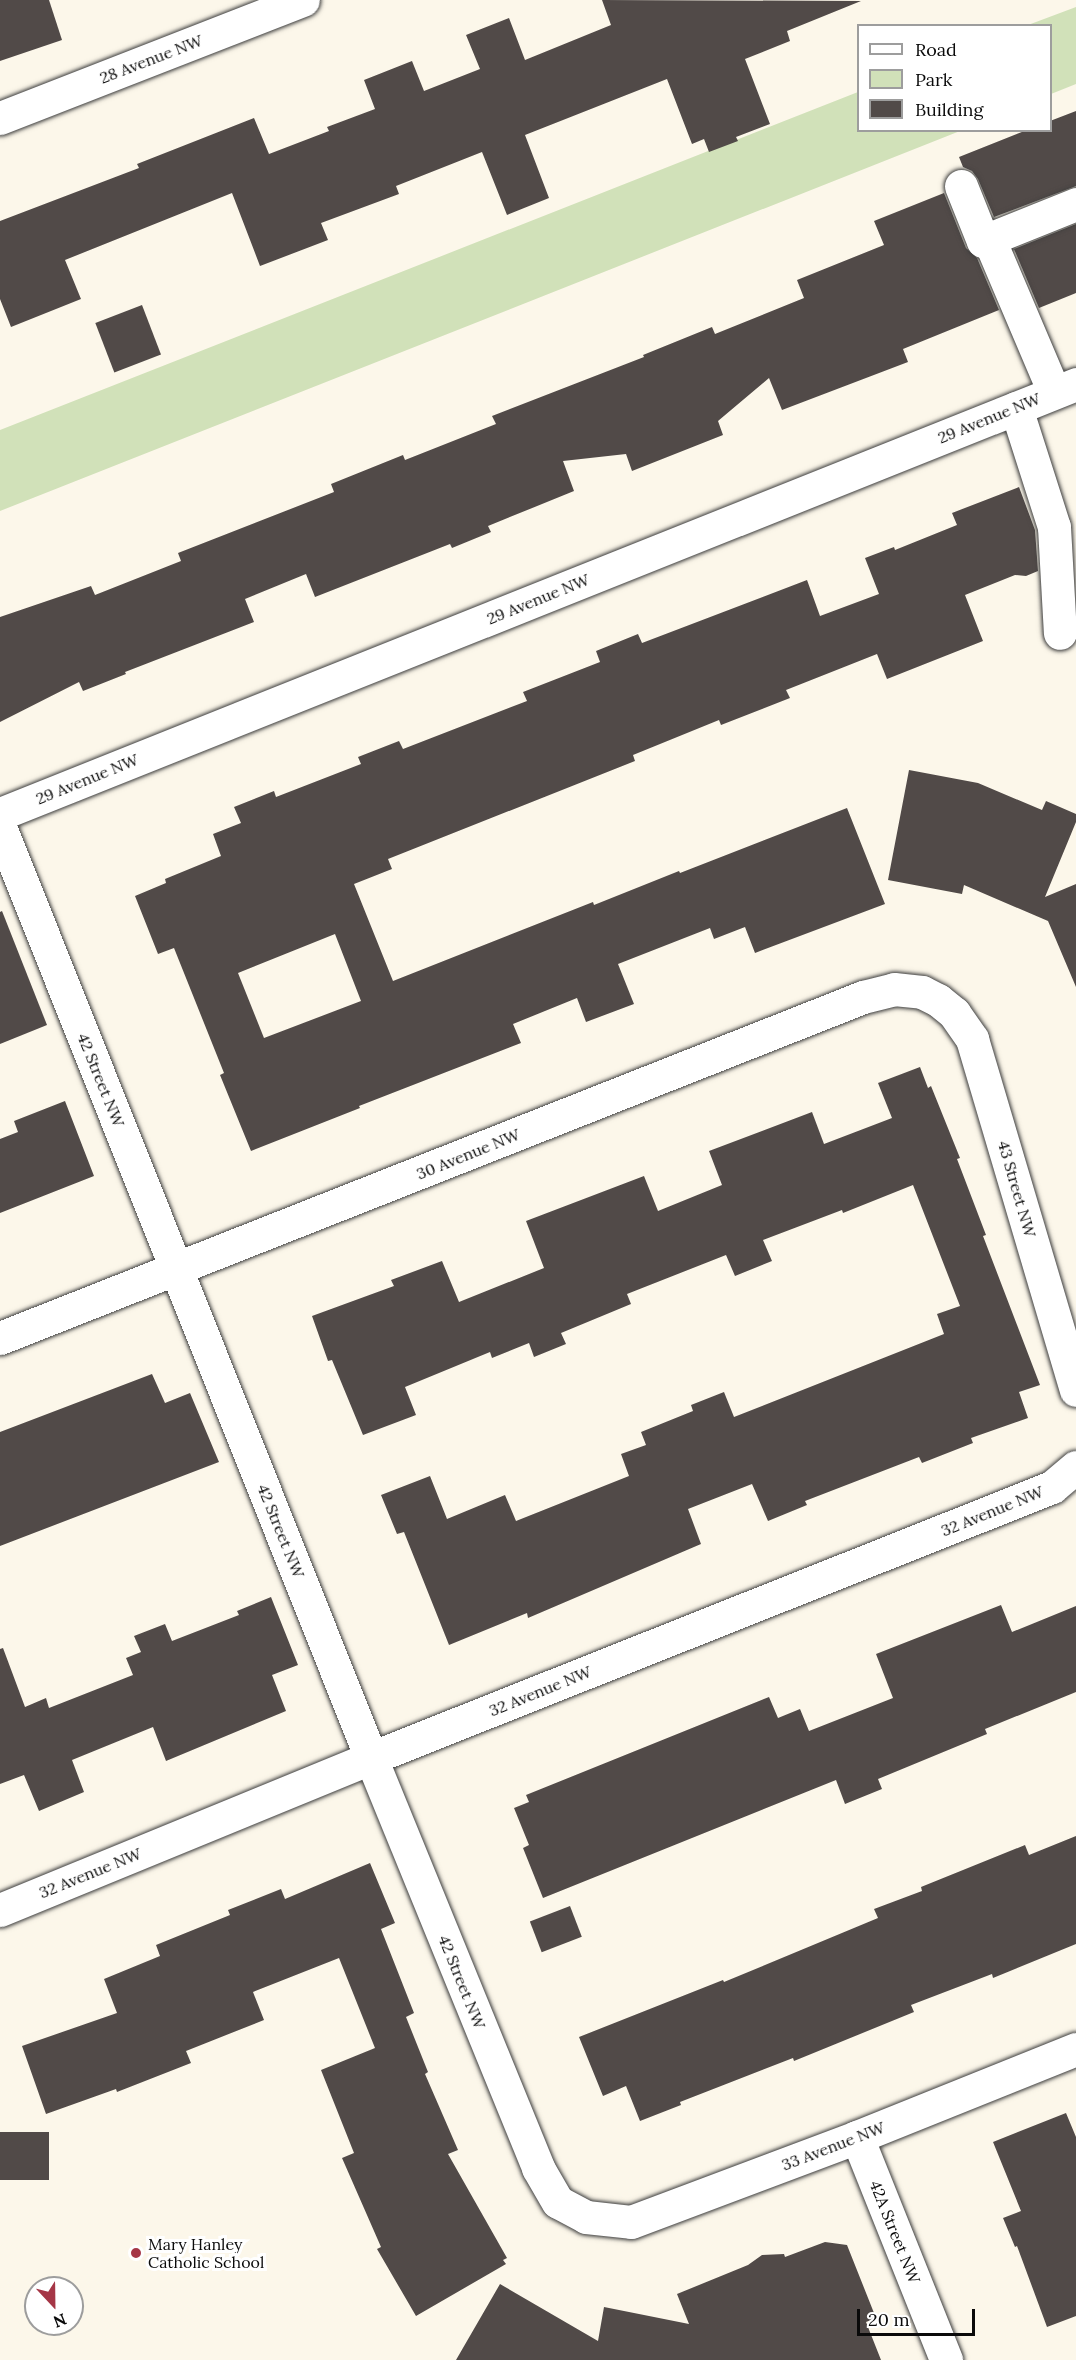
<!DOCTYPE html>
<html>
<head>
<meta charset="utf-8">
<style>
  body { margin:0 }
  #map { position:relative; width:1076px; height:2360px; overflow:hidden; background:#fcf7ea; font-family:Lora,serif }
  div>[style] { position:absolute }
  .green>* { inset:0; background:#d1e1b9 }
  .building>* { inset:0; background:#514a48; transform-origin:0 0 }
  .roads { filter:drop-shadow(0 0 2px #3d3d3d) drop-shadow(0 0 2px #3d3d3d) }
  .minor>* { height:33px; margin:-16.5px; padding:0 16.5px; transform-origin:16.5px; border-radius:16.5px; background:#fff }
  .dots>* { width:16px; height:16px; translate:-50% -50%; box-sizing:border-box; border:3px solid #fff; border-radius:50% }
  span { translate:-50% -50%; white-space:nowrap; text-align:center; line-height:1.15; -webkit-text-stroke:6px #fff; paint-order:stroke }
  .street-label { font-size:16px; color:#0a0a0a }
  .poi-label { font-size:16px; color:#0a0a0a }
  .left { translate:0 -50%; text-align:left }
  .legend { position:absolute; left:857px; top:24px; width:195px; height:108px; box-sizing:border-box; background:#fff; border:2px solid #9d9d9d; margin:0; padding:8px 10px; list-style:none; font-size:18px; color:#0a0a0a }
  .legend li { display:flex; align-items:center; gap:12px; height:30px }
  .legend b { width:30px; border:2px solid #9d9d9d }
  .north { position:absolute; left:24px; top:2276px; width:60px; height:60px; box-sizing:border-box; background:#fff; border:2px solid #9d9d9d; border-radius:50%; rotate:158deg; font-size:16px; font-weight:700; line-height:24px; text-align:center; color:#0a0a0a }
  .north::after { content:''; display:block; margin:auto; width:21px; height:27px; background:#a53646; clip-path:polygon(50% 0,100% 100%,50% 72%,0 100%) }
  .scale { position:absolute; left:857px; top:2309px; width:118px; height:27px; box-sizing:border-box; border:3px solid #0a0a0a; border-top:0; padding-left:8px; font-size:18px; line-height:21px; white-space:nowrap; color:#0a0a0a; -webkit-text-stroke:4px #fff; paint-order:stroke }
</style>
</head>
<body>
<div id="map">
  <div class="green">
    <div style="clip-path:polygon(1076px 7px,1076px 84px,1051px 94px,1050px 26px,1028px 25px)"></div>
    <div style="clip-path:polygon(858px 92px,858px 130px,960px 131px,0 511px,0 430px)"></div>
  </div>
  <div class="building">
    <div style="clip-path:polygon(0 0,49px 0,62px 40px,0 61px)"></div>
    <div style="clip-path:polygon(602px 0,861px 1px,787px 31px,790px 41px,745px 59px,770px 124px,736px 137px,738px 141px,709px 152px,704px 139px,692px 144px,667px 79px,525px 135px,549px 198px,507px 215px,482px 152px,396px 186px,399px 194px,321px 223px,328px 240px,260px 266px,232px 193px,65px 260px,81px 299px,11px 327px,0 299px,0 221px,139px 168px,137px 164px,254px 118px,269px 154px,329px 131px,327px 127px,375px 109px,364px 80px,412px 61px,424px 91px,480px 69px,466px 35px,509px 18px,525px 60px,611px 25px)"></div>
    <div style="clip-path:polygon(1076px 111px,1076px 186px,994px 217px,978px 179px,972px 171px,963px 167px,959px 157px,1027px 130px,1050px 130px,1050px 121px)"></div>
    <div style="clip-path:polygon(944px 193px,966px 248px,977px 258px,999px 310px,903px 349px,908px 362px,782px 410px,769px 378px,718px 421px,723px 435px,632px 471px,626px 454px,563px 461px,574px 491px,488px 526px,491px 532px,452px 548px,450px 544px,315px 597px,306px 574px,245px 599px,254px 622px,125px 672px,126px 674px,83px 691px,79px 682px,0 722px,0 617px,91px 586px,95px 595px,181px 561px,178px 553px,334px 492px,331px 484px,403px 455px,405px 460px,496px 424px,492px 416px,644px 357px,643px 355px,712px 327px,715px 334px,804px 298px,797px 280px,884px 245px,874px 221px)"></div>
    <div style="clip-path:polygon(1076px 224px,1076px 293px,1039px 308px,1014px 249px)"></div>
    <div style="left:142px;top:305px;width:53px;height:50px;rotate:69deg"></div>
    <div style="clip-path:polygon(evenodd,1019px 487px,1035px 530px,1038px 571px,1026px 576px,1015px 575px,965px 595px,983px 641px,887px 679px,877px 654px,786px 690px,790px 698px,721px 725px,719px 720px,633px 755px,635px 761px,388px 859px,392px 869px,354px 884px,393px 981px,593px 902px,594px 905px,679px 871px,680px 873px,847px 808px,885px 904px,755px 953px,745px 927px,714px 939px,710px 928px,618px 964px,634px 1004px,586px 1022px,577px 998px,513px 1024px,521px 1043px,359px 1106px,360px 1108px,251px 1151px,220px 1075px,224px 1073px,174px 948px,158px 954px,135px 896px,166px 883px,165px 879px,221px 856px,213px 834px,241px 823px,234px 807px,274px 791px,276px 797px,361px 764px,358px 757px,399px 741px,403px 749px,527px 701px,523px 692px,600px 662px,596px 651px,638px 634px,642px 643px,807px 580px,820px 616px,879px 594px,865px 558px,894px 547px,895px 550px,957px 525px,952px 513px,1019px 487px,335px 934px,361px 1001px,264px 1038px,238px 973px,335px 934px)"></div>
    <div style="clip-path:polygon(909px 770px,978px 783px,1042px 810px,1046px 801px,1076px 814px,1076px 822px,1045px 897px,1076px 884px,1076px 987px,1048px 921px,964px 885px,962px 894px,888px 880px)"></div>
    <div style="clip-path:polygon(2px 911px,47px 1025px,0 1044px,0 912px)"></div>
    <div style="clip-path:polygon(920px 1067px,928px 1088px,931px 1086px,960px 1158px,957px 1159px,986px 1235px,983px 1236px,1040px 1385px,1019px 1392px,1028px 1418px,971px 1438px,973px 1443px,922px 1463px,919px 1457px,805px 1501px,807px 1505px,768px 1521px,752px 1484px,688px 1509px,701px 1544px,528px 1618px,527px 1613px,449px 1645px,404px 1532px,397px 1534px,381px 1495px,430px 1476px,447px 1519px,505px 1495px,516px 1521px,629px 1476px,621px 1454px,646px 1445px,641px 1432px,693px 1411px,691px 1405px,724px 1392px,734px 1417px,944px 1334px,937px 1314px,960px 1306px,913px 1185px,843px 1213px,842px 1210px,763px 1240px,772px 1261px,735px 1276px,726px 1255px,627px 1294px,631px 1304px,561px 1333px,566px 1344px,534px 1357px,529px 1343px,492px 1358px,490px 1352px,405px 1387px,416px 1415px,363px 1435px,332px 1360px,328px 1361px,312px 1316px,394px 1286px,391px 1280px,442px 1261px,459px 1302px,544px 1268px,526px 1221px,644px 1176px,658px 1211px,722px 1185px,709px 1151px,812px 1112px,824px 1144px,892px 1118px,878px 1083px)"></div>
    <div style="clip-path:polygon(65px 1101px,94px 1176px,0 1213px,0 1139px,18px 1132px,14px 1121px)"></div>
    <div style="clip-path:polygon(152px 1374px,165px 1403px,190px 1393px,219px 1462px,0 1546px,0 1432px)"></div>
    <div style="clip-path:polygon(271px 1597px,298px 1665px,272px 1675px,286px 1711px,166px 1761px,153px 1727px,72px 1760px,84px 1792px,39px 1811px,24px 1775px,0 1784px,0 1649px,3px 1648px,25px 1707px,46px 1698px,49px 1708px,133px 1675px,126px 1658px,141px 1652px,134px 1636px,165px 1624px,172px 1641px,239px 1615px,237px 1611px)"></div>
    <div style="clip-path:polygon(1001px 1605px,1012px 1632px,1076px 1606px,1076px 1692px,985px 1729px,987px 1734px,878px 1779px,882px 1789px,845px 1804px,836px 1780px,543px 1898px,523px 1848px,529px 1845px,514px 1808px,529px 1802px,526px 1795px,769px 1697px,778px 1718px,800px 1709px,809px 1731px,893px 1698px,876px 1654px)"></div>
    <div style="clip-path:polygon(1076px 1836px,1076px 1944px,993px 1978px,992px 1974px,911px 2005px,914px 2012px,794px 2061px,793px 2058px,680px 2102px,681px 2105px,640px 2121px,626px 2086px,603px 2096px,579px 2037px,723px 1980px,724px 1982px,878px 1918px,874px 1909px,922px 1891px,921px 1887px,1025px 1845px,1029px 1855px)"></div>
    <div style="clip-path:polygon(370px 1863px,395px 1923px,381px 1929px,414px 2013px,406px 2017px,428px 2072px,425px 2074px,458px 2150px,448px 2154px,507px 2258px,503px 2260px,506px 2264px,416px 2316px,377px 2249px,381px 2247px,342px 2158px,354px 2153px,321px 2070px,375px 2048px,339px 1958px,253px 1992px,264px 2020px,186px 2051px,191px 2063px,117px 2092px,116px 2089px,46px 2114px,22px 2046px,117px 2013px,104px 1979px,160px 1956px,156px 1945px,230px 1915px,228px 1910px,281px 1889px,285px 1899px)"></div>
    <div style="left:570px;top:1906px;width:33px;height:43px;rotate:69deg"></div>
    <div style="clip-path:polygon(1066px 2113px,1076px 2137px,1076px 2316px,1047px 2327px,1017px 2246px,1015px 2247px,1003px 2218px,1021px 2211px,993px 2142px)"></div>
    <div style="left:49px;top:2132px;width:48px;height:49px;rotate:90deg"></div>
    <div style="clip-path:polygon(825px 2242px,847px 2245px,876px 2318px,866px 2322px,881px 2360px,456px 2360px,500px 2284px,598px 2341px,604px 2307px,689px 2324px,677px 2294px,748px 2265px,762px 2255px,784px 2254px,785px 2257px)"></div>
  </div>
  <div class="roads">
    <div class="minor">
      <div style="left:0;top:118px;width:325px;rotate:-21.3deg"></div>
      <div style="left:961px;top:186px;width:59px;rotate:68.2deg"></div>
      <div style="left:983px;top:241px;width:6px;rotate:-18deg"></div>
      <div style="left:989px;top:239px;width:166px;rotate:67deg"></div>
      <div style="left:989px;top:239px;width:94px;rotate:-21.9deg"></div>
      <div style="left:1016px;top:408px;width:125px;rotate:72.3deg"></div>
      <div style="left:1054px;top:527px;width:106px;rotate:86.8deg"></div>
      <div style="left:0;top:814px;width:1159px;rotate:-21.78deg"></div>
      <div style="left:0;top:827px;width:1002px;rotate:68.27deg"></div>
      <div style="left:371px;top:1758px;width:443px;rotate:67.8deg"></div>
      <div style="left:538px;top:2168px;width:39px;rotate:60deg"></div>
      <div style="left:558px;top:2202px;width:32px;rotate:28deg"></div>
      <div style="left:586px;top:2217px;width:45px;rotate:6.3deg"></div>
      <div style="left:631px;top:2222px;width:241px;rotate:-20.6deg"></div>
      <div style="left:857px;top:2137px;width:236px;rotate:-21.9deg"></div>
      <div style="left:0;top:1338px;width:928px;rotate:-21.56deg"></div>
      <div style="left:863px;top:997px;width:32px;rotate:-14deg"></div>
      <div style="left:894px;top:989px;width:28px;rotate:6deg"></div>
      <div style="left:922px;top:992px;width:18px;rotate:27deg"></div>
      <div style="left:938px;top:1000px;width:21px;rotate:39deg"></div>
      <div style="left:954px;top:1013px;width:32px;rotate:55deg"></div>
      <div style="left:972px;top:1039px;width:366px;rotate:73.5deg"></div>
      <div style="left:0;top:1910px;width:401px;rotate:-22.3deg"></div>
      <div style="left:371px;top:1758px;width:733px;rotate:-21.7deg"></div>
      <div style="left:1052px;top:1487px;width:31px;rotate:-40deg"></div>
      <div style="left:857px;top:2137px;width:240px;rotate:68.2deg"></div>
    </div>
  </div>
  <div class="dots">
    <div style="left:136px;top:2253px;background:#a53646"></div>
  </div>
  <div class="street-label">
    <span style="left:151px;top:59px;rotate:-21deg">28 Avenue NW</span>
    <span style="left:989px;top:418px;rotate:-22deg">29 Avenue NW</span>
    <span style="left:538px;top:599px;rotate:-22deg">29 Avenue NW</span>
    <span style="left:87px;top:779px;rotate:-22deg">29 Avenue NW</span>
    <span style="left:101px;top:1080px;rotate:68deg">42 Street NW</span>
    <span style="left:468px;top:1154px;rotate:-22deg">30 Avenue NW</span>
    <span style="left:1017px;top:1189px;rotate:74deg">43 Street NW</span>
    <span style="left:992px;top:1511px;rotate:-22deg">32 Avenue NW</span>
    <span style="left:281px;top:1531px;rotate:68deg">42 Street NW</span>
    <span style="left:540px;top:1691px;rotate:-22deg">32 Avenue NW</span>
    <span style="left:90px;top:1873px;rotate:-22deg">32 Avenue NW</span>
    <span style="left:462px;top:1982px;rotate:68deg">42 Street NW</span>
    <span style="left:833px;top:2146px;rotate:-21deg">33 Avenue NW</span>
    <span style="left:895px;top:2232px;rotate:68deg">42A Street NW</span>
  </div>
  <div class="poi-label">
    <span class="left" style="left:148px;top:2253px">Mary Hanley<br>Catholic School</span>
  </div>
  <ul class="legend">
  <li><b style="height:8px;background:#fff"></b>Road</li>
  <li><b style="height:16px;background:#d1e1b9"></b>Park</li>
  <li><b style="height:16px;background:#514a48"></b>Building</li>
  </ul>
  <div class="north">N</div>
  <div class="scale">20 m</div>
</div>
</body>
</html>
